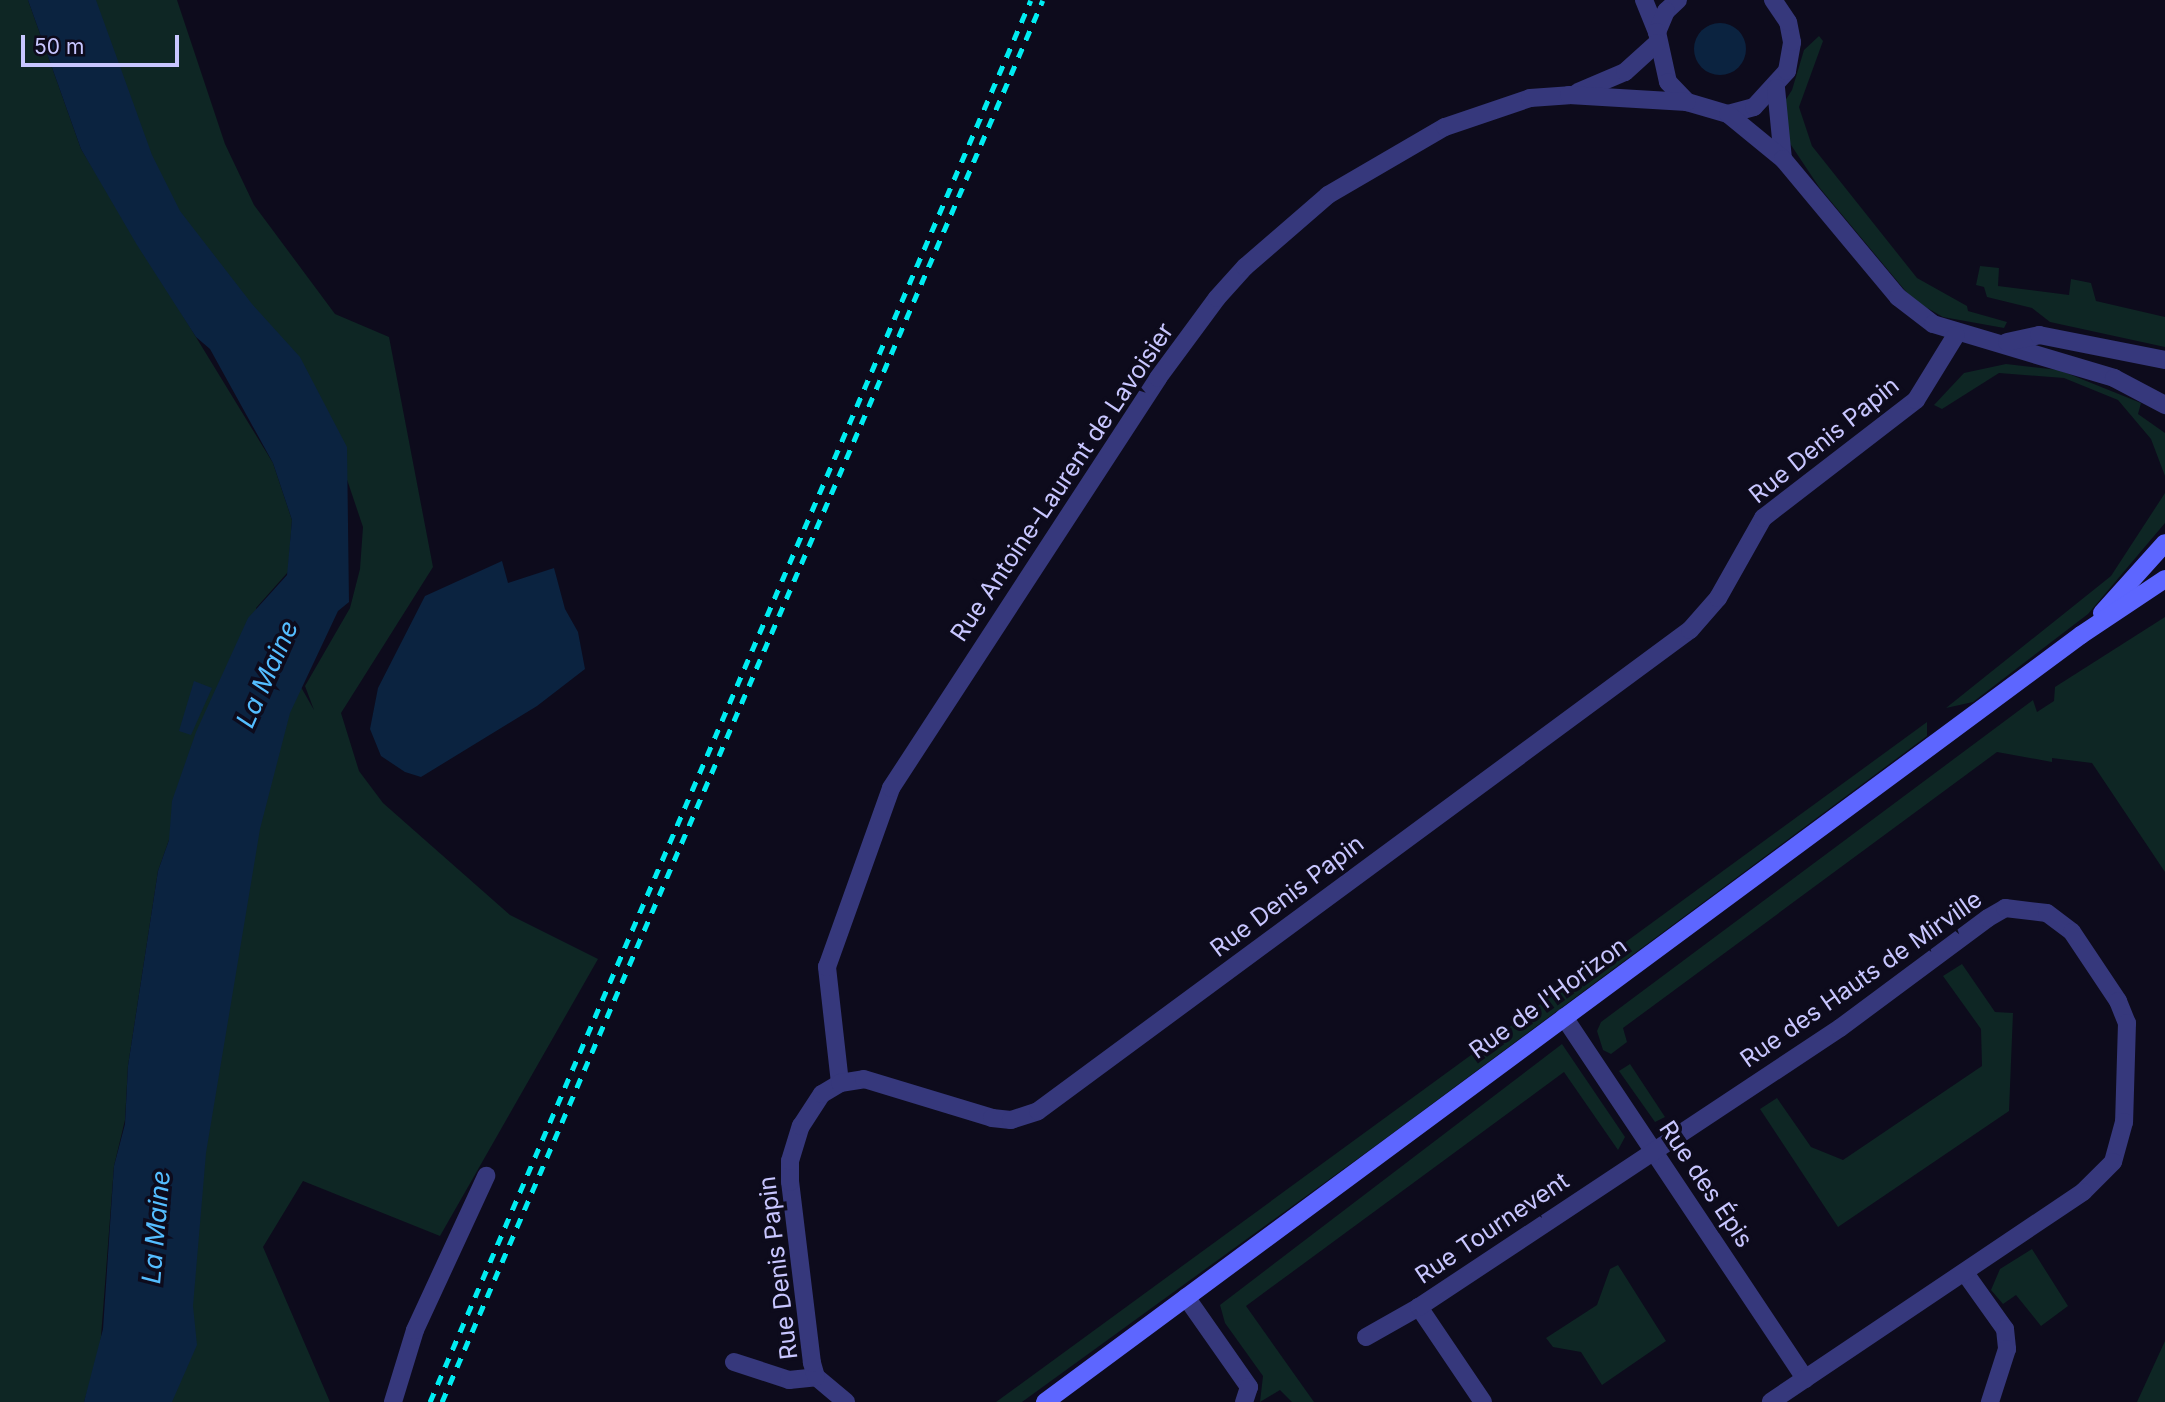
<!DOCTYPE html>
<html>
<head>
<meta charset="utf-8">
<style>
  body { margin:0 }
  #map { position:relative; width:2165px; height:1402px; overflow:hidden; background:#0d0b1c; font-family:Inter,sans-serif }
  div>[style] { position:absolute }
  .green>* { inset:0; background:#0e2624 }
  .water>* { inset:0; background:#0b2340 }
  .round { border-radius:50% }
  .street>* { height:18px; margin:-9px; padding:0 9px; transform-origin:9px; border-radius:9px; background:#36387c }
  .secondary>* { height:18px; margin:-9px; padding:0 9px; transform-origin:9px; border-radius:9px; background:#5d66ff }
  .rail>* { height:5px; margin-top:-2.5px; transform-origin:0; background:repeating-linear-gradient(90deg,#00ecf1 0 10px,transparent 0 19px) }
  span { translate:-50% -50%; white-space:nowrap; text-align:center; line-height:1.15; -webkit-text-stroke:7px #0d0b1c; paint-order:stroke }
  .street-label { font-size:24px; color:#c8c6ff }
  .water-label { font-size:26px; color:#54bdff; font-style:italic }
  .scale { position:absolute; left:21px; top:35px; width:158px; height:32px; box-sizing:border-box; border:4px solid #c8c6ff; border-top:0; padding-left:9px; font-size:21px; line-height:24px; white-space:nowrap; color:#c8c6ff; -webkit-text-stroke:5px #0d0b1c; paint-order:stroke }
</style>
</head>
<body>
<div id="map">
  <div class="green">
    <div style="clip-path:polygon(0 0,28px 0,81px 149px,273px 463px,292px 520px,288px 572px,256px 608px,314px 710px,305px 686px,350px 608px,360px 569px,363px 527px,334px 441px,151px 180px,84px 0,177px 0,225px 144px,254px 205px,335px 314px,389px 337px,433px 567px,341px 713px,359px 771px,383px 803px,510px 915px,598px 959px,440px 1236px,303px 1181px,263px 1247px,330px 1402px,145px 1402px,169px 1343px,169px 811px,169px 840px,158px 871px,128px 1066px,125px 1120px,114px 1166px,100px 1350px,84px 1402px,0 1402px)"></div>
    <div style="clip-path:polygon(1819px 36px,1823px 41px,1799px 107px,1812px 146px,1917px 278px,1967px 306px,1968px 311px,2007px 322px,2004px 328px,1943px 317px,1913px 300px,1819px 187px,1789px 142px,1781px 107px,1792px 90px,1804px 50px)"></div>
    <div style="clip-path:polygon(1980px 266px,1999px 268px,1998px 286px,2069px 295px,2071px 279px,2091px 283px,2096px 301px,2165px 317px,2165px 347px,2050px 322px,2032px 308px,1987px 297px,1984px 287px,1976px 285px)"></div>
    <div style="clip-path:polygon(2006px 364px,2059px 370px,2141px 403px,2138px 414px,2165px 433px,2165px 523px,2088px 614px,1973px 702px,1946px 708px,2111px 576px,2165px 493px,2165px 476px,2151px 439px,2118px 400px,2064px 378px,1999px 373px,1942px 409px,1934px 405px,1964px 373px)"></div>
    <div style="clip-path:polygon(2165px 617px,2165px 872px,2092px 763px,2052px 758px,2052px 762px,1997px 752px,1623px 1028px,1627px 1042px,1611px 1054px,1603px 1050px,1597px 1031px,1601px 1022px,2033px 700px,2037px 712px,2054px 701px,2055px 687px)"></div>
    <div style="clip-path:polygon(1927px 722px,1927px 736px,1382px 1141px,1022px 1402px,996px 1402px)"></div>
    <div style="clip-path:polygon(1962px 964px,1995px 1012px,2013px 1013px,2009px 1111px,1838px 1227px,1760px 1109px,1777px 1098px,1811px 1147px,1843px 1160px,1982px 1066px,1981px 1029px,1943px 976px)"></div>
    <div style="clip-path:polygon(1562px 1044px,1625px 1137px,1618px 1150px,1564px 1072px,1246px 1306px,1314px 1402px,1292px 1402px,1280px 1390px,1260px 1402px,1263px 1376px,1225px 1323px,1220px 1305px)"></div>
    <div style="clip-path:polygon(1630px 1064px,1665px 1117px,1655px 1122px,1619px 1071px)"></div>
    <div style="clip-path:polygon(2032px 1249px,2068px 1306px,2041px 1326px,2016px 1295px,2003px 1304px,1991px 1290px,2000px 1269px)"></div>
    <div style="clip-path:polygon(1618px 1265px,1666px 1341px,1602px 1385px,1581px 1352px,1553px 1347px,1546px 1338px,1597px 1305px,1610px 1269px)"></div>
    <div style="clip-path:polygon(2165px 1341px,2165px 1402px,2137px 1402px)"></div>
  </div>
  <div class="water">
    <div style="clip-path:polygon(28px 0,96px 0,152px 155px,180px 211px,252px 304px,300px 357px,347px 447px,349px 602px,338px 611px,290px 713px,260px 829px,206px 1153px,193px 1306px,197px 1345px,172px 1402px,84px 1402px,103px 1329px,114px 1166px,125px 1124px,128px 1066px,158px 871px,169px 840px,172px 801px,196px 732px,248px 618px,287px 575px,292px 520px,273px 463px,210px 349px,196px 337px,137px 245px,81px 149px)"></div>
    <div class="round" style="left:1694px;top:23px;width:52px;height:52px"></div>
    <div style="clip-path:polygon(502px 561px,508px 583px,554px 568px,565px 609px,578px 632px,585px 669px,537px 706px,421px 777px,405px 772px,381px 756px,370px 729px,378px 688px,425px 596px)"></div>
    <div style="clip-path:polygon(194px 681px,212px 688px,191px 735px,179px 731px)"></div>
  </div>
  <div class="street">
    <div style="left:1644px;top:0;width:35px;rotate:68deg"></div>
    <div style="left:1678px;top:0;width:16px;rotate:137deg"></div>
    <div style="left:1666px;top:11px;width:23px;rotate:113deg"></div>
    <div style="left:1657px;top:32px;width:51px;rotate:77.6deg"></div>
    <div style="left:1668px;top:82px;width:28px;rotate:46deg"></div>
    <div style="left:1687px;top:102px;width:43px;rotate:16.3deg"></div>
    <div style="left:1728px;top:114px;width:27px;rotate:-15deg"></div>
    <div style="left:1754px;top:107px;width:49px;rotate:-47.5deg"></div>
    <div style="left:1787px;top:71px;width:29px;rotate:-80deg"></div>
    <div style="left:1792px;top:42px;width:20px;rotate:-101deg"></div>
    <div style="left:1788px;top:22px;width:27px;rotate:-124deg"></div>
    <div style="left:1776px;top:88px;width:71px;rotate:84.4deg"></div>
    <div style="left:1578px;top:92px;width:51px;rotate:-23.1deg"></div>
    <div style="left:1625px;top:72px;width:43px;rotate:-42.2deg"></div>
    <div style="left:1728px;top:114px;width:71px;rotate:39.3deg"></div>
    <div style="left:1783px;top:159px;width:180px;rotate:50.2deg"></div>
    <div style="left:1898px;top:297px;width:44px;rotate:37.6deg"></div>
    <div style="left:1933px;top:324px;width:189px;rotate:16.6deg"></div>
    <div style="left:2114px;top:378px;width:58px;rotate:27.9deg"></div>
    <div style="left:2007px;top:342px;width:33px;rotate:-12deg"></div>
    <div style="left:2039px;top:335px;width:128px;rotate:11.2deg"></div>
    <div style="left:1564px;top:1017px;width:435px;rotate:56.3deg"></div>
    <div style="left:840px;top:1083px;width:117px;rotate:-96.4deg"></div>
    <div style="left:827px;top:967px;width:190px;rotate:-70.3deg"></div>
    <div style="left:891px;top:788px;width:489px;rotate:-56.9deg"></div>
    <div style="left:1158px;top:378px;width:99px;rotate:-53.6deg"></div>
    <div style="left:1217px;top:298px;width:42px;rotate:-47.9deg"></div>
    <div style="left:1245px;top:267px;width:110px;rotate:-40.9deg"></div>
    <div style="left:1328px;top:195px;width:135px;rotate:-30.2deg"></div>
    <div style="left:1445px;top:127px;width:90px;rotate:-18.8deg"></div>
    <div style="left:1530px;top:98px;width:39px;rotate:-4deg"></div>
    <div style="left:1569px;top:95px;width:118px;rotate:3.4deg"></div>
    <div style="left:1965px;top:1273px;width:69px;rotate:54.5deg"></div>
    <div style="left:2005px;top:1329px;width:20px;rotate:84deg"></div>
    <div style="left:2007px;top:1349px;width:56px;rotate:107.8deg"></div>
    <div style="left:1186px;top:1297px;width:110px;rotate:55deg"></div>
    <div style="left:1249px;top:1387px;width:16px;rotate:108deg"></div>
    <div style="left:1366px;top:1337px;width:61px;rotate:-29.5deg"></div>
    <div style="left:734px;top:1362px;width:58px;rotate:18.1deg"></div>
    <div style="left:789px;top:1380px;width:27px;rotate:-6deg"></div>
    <div style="left:393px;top:1402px;width:75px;rotate:-73deg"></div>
    <div style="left:415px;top:1330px;width:170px;rotate:-65.2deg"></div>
    <div style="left:846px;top:1402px;width:39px;rotate:-140deg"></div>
    <div style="left:816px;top:1377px;width:15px;rotate:-106deg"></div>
    <div style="left:812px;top:1363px;width:182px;rotate:-96.9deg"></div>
    <div style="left:790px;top:1182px;width:21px;rotate:-90deg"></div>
    <div style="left:790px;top:1161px;width:37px;rotate:-73deg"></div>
    <div style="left:801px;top:1126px;width:38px;rotate:-57deg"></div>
    <div style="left:822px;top:1094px;width:21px;rotate:-31deg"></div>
    <div style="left:840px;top:1083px;width:24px;rotate:-9deg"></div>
    <div style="left:864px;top:1079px;width:134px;rotate:16.9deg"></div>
    <div style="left:992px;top:1118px;width:19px;rotate:6deg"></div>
    <div style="left:1011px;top:1120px;width:28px;rotate:-18deg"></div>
    <div style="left:1038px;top:1111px;width:810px;rotate:-36.42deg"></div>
    <div style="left:1690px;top:630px;width:43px;rotate:-48.8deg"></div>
    <div style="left:1718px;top:598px;width:92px;rotate:-60.6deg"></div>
    <div style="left:1763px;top:518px;width:193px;rotate:-37.6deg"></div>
    <div style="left:1916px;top:400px;width:76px;rotate:-58.4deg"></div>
    <div style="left:1483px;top:1402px;width:115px;rotate:-124deg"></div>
    <div style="left:1419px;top:1307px;width:505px;rotate:-33.53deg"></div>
    <div style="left:1840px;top:1028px;width:184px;rotate:-36.6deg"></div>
    <div style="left:1988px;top:918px;width:20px;rotate:-30deg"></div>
    <div style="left:2005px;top:908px;width:42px;rotate:6.8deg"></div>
    <div style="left:2047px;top:913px;width:31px;rotate:37deg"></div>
    <div style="left:2072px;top:932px;width:83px;rotate:56.3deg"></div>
    <div style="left:2118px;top:1001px;width:24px;rotate:68deg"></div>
    <div style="left:2127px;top:1023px;width:99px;rotate:91.7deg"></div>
    <div style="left:2124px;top:1122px;width:41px;rotate:105.4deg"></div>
    <div style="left:2113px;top:1162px;width:42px;rotate:135deg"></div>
    <div style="left:2083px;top:1192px;width:376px;rotate:146.1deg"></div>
  </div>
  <div class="secondary">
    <div style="left:2102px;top:613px;width:94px;rotate:-48deg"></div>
    <div style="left:1045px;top:1402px;width:1289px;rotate:-36.51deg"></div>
    <div style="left:2081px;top:635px;width:101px;rotate:-33.7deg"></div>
  </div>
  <div class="rail">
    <div style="left:430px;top:1402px;width:1525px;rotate:-66.8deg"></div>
    <div style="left:442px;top:1402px;width:1525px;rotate:-66.8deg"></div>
  </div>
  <div class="street-label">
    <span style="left:1824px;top:440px;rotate:-39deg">Rue Denis Papin</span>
    <span style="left:1062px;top:482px;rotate:-56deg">Rue Antoine-Laurent de Lavoisier</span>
    <span style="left:1287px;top:896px;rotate:-37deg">Rue Denis Papin</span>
    <span style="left:1861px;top:979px;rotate:-35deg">Rue des Hauts de Mirville</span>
    <span style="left:1548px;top:998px;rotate:-36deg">Rue de l'Horizon</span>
    <span style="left:1706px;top:1184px;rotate:56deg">Rue des Épis</span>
    <span style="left:1492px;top:1228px;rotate:-34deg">Rue Tournevent</span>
    <span style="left:778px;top:1268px;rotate:-97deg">Rue Denis Papin</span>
  </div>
  <div class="water-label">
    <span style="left:267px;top:674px;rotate:-66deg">La Maine</span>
    <span style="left:156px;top:1227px;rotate:-85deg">La Maine</span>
  </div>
  <div class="scale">50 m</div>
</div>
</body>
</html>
